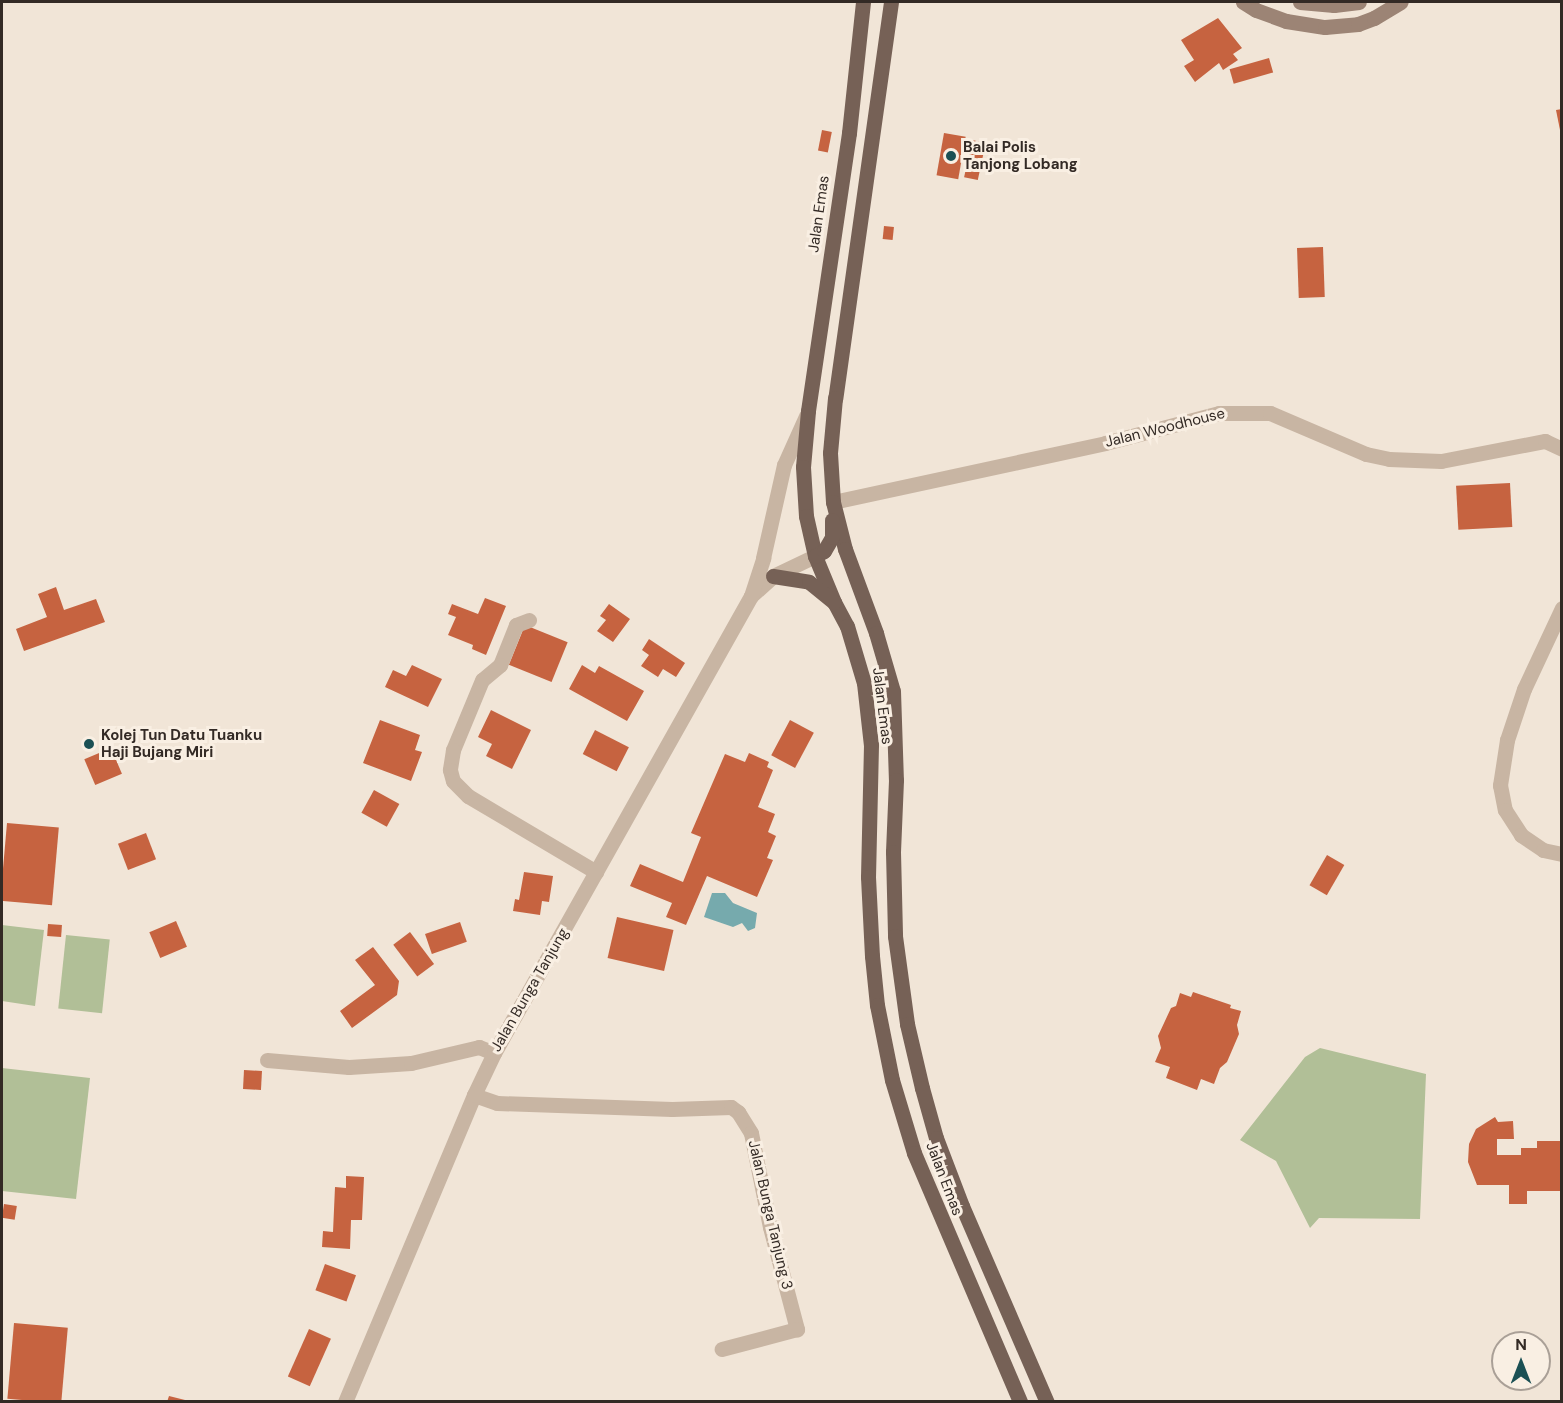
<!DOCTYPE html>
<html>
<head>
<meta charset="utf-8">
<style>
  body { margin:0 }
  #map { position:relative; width:1563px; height:1403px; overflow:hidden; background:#f1e5d7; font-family:"DM Sans",sans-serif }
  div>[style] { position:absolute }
  .green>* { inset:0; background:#b1bf97; transform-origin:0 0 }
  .water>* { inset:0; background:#76aaad }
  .building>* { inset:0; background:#c66340; transform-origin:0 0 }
  .street>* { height:15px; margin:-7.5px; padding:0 7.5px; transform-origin:7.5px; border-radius:7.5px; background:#c8b5a3 }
  .secondary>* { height:15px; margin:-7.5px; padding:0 7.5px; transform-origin:7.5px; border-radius:7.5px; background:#9c8475 }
  .primary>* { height:15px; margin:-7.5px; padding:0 7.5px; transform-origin:7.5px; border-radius:7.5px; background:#766156 }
  .dots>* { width:16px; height:16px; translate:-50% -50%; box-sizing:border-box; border:3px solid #f9efe3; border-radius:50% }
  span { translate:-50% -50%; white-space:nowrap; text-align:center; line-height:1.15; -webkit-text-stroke:6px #f9efe3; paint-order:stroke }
  .poi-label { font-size:15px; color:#332a25; font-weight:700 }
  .left { translate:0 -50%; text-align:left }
  .street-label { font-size:15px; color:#332a25 }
  .frame { position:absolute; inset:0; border:3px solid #332a25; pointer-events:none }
  .north { position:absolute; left:1491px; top:1331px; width:60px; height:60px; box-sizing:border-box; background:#f9efe3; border:2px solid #aaa097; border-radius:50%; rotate:0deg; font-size:16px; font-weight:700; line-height:24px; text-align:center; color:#332a25 }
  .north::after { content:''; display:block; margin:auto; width:21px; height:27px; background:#1b5054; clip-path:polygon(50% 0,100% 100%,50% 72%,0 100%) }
</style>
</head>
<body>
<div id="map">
  <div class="green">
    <div style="clip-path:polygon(2px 925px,44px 930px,35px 1006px,2px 1001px)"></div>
    <div style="left:66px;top:935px;width:44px;height:74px;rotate:6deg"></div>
    <div style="clip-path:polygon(1320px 1048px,1426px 1074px,1420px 1219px,1319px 1218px,1310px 1228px,1276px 1161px,1240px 1140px,1305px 1057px)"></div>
    <div style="clip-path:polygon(2px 1068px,90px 1078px,76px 1199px,2px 1191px)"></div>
  </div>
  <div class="water">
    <div style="clip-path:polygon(712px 893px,725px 893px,733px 903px,757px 913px,755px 928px,748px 931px,742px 923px,733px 927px,704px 917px)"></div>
  </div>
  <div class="building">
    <div style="clip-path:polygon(1218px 18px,1242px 48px,1233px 54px,1238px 60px,1223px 70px,1219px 63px,1195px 82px,1184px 66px,1194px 60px,1181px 40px)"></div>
    <div style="left:1269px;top:58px;width:15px;height:41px;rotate:74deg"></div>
    <div style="clip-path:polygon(1562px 109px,1562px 130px,1560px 130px,1556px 110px)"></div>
    <div style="left:822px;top:130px;width:10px;height:21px;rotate:11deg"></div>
    <div style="left:944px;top:133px;width:22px;height:43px;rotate:10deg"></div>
    <div style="left:972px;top:140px;width:14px;height:38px;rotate:12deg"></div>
    <div style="left:884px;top:226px;width:10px;height:13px;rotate:6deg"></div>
    <div style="left:1323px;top:247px;width:50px;height:26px;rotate:88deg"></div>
    <div style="left:1510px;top:483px;width:44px;height:54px;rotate:87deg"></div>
    <div style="clip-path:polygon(56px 587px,64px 610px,96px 599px,105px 622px,24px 651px,16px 629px,47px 617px,38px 594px)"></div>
    <div style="clip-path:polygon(485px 598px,506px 606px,486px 655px,472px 649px,473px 645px,448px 635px,456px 617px,448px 614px,452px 604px,478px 614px)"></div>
    <div style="clip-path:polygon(609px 604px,630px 619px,613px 642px,597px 631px,606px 620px,600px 616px)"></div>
    <div style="left:525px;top:625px;width:46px;height:43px;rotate:22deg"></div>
    <div style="clip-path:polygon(649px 639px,685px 663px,676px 677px,663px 669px,658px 677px,641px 666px,649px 655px,642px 650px)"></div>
    <div style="clip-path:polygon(412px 665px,442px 679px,428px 707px,385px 687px,393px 670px,406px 676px)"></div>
    <div style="clip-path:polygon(582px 665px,595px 673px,599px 666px,644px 691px,627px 721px,569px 689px)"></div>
    <div style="clip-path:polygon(491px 710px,531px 730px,512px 769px,486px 756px,492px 744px,478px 737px)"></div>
    <div style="clip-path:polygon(380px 720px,420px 735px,415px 750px,422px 752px,411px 781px,363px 763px)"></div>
    <div style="left:790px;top:720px;width:27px;height:40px;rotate:28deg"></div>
    <div style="left:595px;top:730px;width:38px;height:27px;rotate:27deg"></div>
    <div style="left:111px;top:748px;width:28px;height:29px;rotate:67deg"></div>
    <div style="clip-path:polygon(749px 753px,769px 762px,767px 767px,773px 770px,758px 807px,775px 814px,768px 832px,776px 836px,767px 858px,773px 860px,757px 897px,707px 876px,686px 925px,666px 917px,672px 903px,630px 886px,640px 864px,683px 882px,701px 837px,691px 833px,725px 754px,745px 762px)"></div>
    <div style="left:374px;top:790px;width:29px;height:26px;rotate:29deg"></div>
    <div style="left:7px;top:823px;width:52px;height:78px;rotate:5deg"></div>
    <div style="left:146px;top:833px;width:28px;height:30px;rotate:69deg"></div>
    <div style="left:1327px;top:855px;width:20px;height:35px;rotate:30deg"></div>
    <div style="clip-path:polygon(524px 872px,553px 876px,549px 902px,542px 901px,540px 915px,513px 911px,515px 899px,519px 900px)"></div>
    <div style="left:617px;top:917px;width:58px;height:42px;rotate:13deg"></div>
    <div style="left:176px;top:921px;width:28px;height:29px;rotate:67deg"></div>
    <div style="left:460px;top:922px;width:21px;height:37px;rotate:71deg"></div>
    <div style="left:48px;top:924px;width:14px;height:12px;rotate:4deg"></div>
    <div style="left:410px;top:932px;width:40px;height:21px;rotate:53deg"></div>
    <div style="clip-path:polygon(373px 947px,399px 981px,397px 995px,352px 1028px,340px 1011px,375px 985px,355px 960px)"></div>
    <div style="clip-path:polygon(1193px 992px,1231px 1005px,1230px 1008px,1241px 1011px,1237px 1025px,1239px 1034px,1227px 1062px,1220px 1068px,1214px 1084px,1201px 1079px,1197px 1090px,1166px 1078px,1170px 1067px,1155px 1062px,1161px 1048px,1158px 1036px,1171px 1008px,1176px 1006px,1180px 993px,1191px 997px)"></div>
    <div style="left:244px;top:1070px;width:18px;height:19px;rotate:3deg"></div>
    <div style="clip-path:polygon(1495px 1117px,1498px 1122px,1513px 1121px,1514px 1139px,1497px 1139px,1497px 1155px,1521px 1155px,1521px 1148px,1537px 1148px,1537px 1141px,1562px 1141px,1562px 1191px,1527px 1191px,1527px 1204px,1509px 1204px,1509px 1185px,1477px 1185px,1468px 1162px,1469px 1144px,1476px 1129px)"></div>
    <div style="clip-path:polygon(346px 1176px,364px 1177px,362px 1220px,351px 1220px,350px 1249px,322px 1247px,323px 1231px,333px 1232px,335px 1187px,346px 1188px)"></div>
    <div style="left:4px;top:1204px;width:13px;height:14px;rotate:9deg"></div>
    <div style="left:325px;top:1264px;width:33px;height:28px;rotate:20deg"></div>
    <div style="left:14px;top:1323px;width:54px;height:76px;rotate:5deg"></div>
    <div style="left:309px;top:1329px;width:24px;height:52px;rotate:24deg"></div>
    <div style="clip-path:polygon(169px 1396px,189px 1401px,189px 1402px,167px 1402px)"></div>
  </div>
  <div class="street">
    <div style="left:833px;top:502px;width:278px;rotate:-12.2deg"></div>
    <div style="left:1105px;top:443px;width:118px;rotate:-14.7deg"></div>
    <div style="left:1219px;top:413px;width:51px"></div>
    <div style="left:1270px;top:413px;width:104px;rotate:23.1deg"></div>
    <div style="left:1366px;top:454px;width:24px;rotate:12deg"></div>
    <div style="left:1389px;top:459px;width:52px;rotate:2.2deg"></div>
    <div style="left:1441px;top:461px;width:106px;rotate:-10.9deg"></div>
    <div style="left:1545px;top:441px;width:19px;rotate:25deg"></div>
    <div style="left:751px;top:596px;width:30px;rotate:-42deg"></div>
    <div style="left:773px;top:576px;width:47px;rotate:-25.5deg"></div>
    <div style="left:1562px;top:608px;width:89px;rotate:115.1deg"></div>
    <div style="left:1524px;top:689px;width:54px;rotate:108.4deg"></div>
    <div style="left:1507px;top:740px;width:46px;rotate:98.8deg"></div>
    <div style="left:1500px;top:785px;width:25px;rotate:79deg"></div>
    <div style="left:1505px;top:810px;width:30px;rotate:57deg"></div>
    <div style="left:1521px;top:835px;width:27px;rotate:34deg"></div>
    <div style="left:1543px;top:850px;width:19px;rotate:12deg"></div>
    <div style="left:529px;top:620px;width:14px;rotate:159deg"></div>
    <div style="left:516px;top:625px;width:43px;rotate:111.8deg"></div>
    <div style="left:500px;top:665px;width:23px;rotate:140deg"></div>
    <div style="left:482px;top:680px;width:76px;rotate:112.5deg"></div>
    <div style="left:453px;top:750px;width:20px;rotate:99deg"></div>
    <div style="left:450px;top:770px;width:11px;rotate:75deg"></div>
    <div style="left:453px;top:781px;width:21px;rotate:45deg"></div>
    <div style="left:468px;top:796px;width:149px;rotate:30.7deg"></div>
    <div style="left:267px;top:1060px;width:82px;rotate:4.9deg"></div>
    <div style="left:349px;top:1067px;width:62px;rotate:-3.7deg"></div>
    <div style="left:411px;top:1063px;width:70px;rotate:-13.2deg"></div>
    <div style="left:479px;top:1047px;width:16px;rotate:22deg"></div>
    <div style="left:474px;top:1095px;width:24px;rotate:19deg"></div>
    <div style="left:497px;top:1103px;width:175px;rotate:2deg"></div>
    <div style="left:672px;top:1109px;width:59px;rotate:-1.9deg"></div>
    <div style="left:731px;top:1107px;width:9px;rotate:36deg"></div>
    <div style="left:738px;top:1112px;width:25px;rotate:58deg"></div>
    <div style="left:751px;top:1133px;width:96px;rotate:78.6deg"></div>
    <div style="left:770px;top:1227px;width:106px;rotate:75.2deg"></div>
    <div style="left:797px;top:1329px;width:78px;rotate:165.1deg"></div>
    <div style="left:345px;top:1402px;width:333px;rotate:-67.2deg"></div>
    <div style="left:474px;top:1095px;width:47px;rotate:-64.5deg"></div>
    <div style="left:494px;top:1053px;width:524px;rotate:-60.65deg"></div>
    <div style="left:751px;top:596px;width:40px;rotate:-72deg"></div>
    <div style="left:763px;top:558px;width:95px;rotate:-77.3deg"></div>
    <div style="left:784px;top:465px;width:54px;rotate:-65.8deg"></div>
  </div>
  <div class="secondary">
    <div style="left:1243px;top:2px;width:15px;rotate:32deg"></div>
    <div style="left:1256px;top:10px;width:32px;rotate:20deg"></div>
    <div style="left:1286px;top:21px;width:39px;rotate:9deg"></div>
    <div style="left:1325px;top:27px;width:33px;rotate:-5deg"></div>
    <div style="left:1358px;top:24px;width:17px;rotate:-21deg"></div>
    <div style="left:1374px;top:18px;width:31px;rotate:-31deg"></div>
    <div style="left:1300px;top:2px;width:34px;rotate:5deg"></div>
    <div style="left:1334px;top:5px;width:25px;rotate:-7deg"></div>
  </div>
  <div class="primary">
    <div style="left:863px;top:2px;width:132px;rotate:96.1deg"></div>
    <div style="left:849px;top:133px;width:281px;rotate:98.4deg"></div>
    <div style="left:808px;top:411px;width:56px;rotate:95.1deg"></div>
    <div style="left:803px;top:467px;width:49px;rotate:86.5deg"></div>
    <div style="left:806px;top:516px;width:41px;rotate:77.3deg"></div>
    <div style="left:815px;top:556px;width:50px;rotate:67.6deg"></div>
    <div style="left:834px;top:602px;width:27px;rotate:62deg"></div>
    <div style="left:847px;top:626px;width:59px;rotate:73.4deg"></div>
    <div style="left:864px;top:683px;width:62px;rotate:83.6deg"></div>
    <div style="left:871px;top:745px;width:132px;rotate:91.3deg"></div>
    <div style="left:868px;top:877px;width:79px;rotate:87.1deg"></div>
    <div style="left:872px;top:956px;width:49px;rotate:84.2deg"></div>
    <div style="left:877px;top:1005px;width:76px;rotate:78.7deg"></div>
    <div style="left:892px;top:1080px;width:76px;rotate:73.2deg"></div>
    <div style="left:914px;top:1153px;width:271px;rotate:66.9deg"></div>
    <div style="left:891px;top:2px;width:400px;rotate:98deg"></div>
    <div style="left:835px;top:398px;width:55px;rotate:95.2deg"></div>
    <div style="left:830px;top:453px;width:49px;rotate:86.5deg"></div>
    <div style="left:833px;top:502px;width:49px;rotate:75.7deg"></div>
    <div style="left:845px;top:549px;width:90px;rotate:69.7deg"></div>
    <div style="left:876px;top:633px;width:60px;rotate:73.7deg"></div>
    <div style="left:893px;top:691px;width:89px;rotate:88.1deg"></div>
    <div style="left:896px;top:780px;width:72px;rotate:92.4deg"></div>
    <div style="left:893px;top:852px;width:84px;rotate:88.6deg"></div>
    <div style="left:895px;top:936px;width:89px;rotate:82.2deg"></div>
    <div style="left:907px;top:1024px;width:66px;rotate:76.8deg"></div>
    <div style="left:922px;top:1088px;width:52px;rotate:74.4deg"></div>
    <div style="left:936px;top:1138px;width:73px;rotate:69.1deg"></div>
    <div style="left:962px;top:1206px;width:214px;rotate:66.6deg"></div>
    <div style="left:815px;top:556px;width:10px;rotate:-29deg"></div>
    <div style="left:824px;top:551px;width:16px;rotate:-60deg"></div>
    <div style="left:832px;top:537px;width:17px;rotate:-90deg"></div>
    <div style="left:773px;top:576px;width:36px;rotate:9deg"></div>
    <div style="left:809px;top:582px;width:32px;rotate:39deg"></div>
  </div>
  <div class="dots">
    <div style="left:951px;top:156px;background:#1b5054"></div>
    <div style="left:89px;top:744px;background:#1b5054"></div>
  </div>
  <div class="poi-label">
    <span class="left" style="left:963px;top:156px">Balai Polis<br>Tanjong Lobang</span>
    <span class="left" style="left:101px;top:744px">Kolej Tun Datu Tuanku<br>Haji Bujang Miri</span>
  </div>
  <div class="street-label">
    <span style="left:819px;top:214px;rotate:-82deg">Jalan Emas</span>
    <span style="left:1165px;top:428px;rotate:-14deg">Jalan Woodhouse</span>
    <span style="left:882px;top:706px;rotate:83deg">Jalan Emas</span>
    <span style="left:530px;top:990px;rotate:-60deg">Jalan Bunga Tanjung</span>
    <span style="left:944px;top:1179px;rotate:69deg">Jalan Emas</span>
    <span style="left:770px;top:1215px;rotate:77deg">Jalan Bunga Tanjung 3</span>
  </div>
  <div class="frame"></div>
  <div class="north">N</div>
</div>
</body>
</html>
